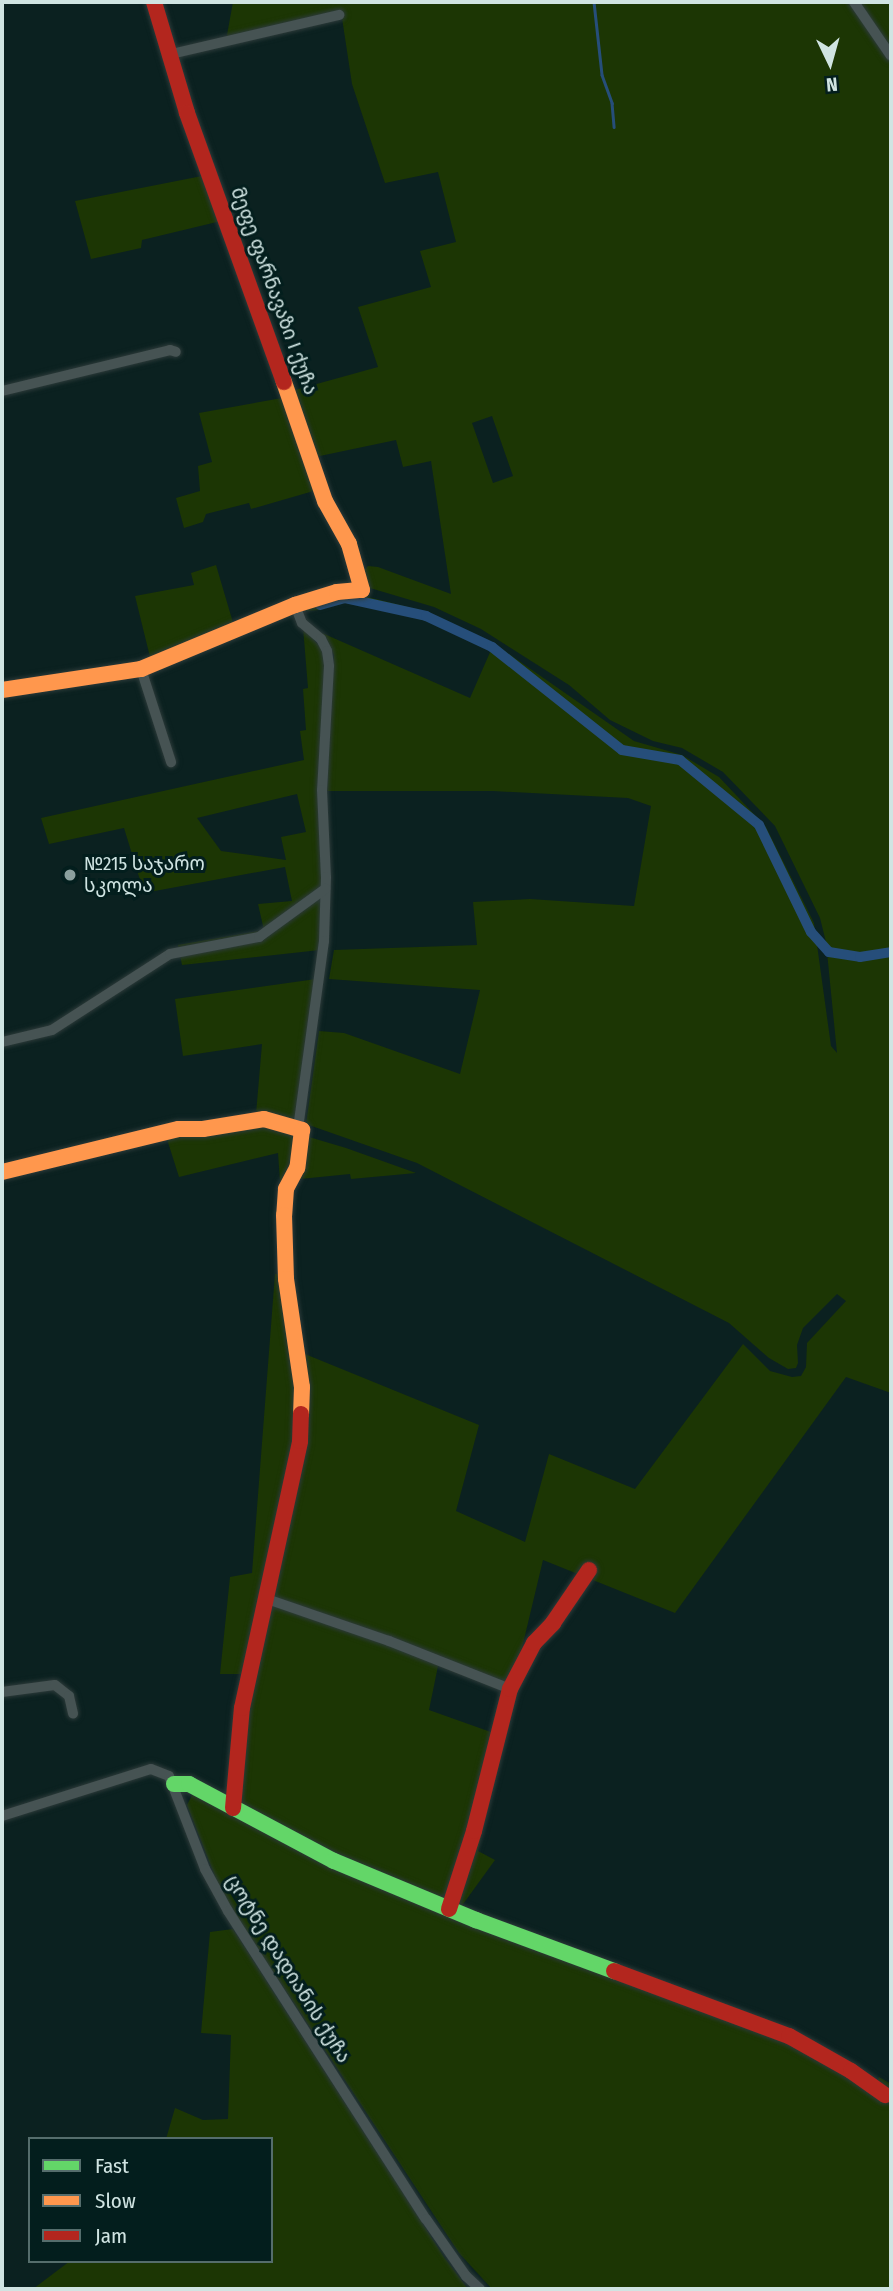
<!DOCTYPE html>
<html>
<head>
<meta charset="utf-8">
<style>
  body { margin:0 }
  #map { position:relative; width:893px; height:2291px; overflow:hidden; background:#0b2120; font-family:"Fira Sans Condensed","Noto Sans Georgian",sans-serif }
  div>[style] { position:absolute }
  .green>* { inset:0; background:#1c3604 }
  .stream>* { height:2.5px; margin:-1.25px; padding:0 1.25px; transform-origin:1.25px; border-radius:1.25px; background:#264e7a }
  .canal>* { height:10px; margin:-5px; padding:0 5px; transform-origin:5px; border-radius:5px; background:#264e7a }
  .roads { filter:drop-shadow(0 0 2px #2c3a39) drop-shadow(0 0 2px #2c3a39) }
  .street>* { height:10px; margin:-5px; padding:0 5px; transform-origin:5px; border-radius:5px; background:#465353 }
  .fast>* { height:16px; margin:-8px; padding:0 8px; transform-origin:8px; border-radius:8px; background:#63d668 }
  .slow>* { height:16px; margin:-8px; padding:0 8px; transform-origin:8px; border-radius:8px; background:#ff974d }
  .jam>* { height:16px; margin:-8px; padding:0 8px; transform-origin:8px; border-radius:8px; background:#b3261e }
  .dots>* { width:19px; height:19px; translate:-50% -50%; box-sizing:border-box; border:4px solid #031e1d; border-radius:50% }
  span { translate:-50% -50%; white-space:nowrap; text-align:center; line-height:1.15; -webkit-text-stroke:6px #031e1d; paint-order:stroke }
  .street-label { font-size:19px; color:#d0e4e2 }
  .poi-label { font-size:19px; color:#d0e4e2 }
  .left { translate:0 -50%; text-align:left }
  .frame { position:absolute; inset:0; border:4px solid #d0e4e2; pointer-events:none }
  .legend { position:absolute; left:28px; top:2137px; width:245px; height:126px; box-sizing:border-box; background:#031e1d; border:2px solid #556d6c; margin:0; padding:9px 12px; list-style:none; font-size:21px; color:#d0e4e2 }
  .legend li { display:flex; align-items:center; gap:14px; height:35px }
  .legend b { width:35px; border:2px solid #556d6c }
  .north { position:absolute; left:795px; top:28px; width:70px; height:70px; -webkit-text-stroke:5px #031e1d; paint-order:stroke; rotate:175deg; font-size:19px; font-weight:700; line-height:28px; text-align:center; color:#d0e4e2 }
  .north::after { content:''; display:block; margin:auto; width:24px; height:32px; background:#d0e4e2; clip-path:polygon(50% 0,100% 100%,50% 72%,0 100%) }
</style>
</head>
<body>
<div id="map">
  <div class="green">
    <div style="clip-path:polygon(evenodd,233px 2px,849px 2px,891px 63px,891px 1393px,846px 1377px,675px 1613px,543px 1560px,511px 1694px,438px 1666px,429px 1710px,502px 1736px,478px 1851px,495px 1860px,461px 1907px,337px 1857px,226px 1799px,243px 1674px,220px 1674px,230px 1577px,252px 1573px,275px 1274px,292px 1275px,300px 1352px,479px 1425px,456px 1511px,525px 1542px,549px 1454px,635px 1489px,743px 1344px,770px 1371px,792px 1377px,801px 1376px,806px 1367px,807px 1343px,846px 1301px,837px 1294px,803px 1328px,797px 1345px,798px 1363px,796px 1368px,788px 1369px,769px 1358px,729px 1323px,417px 1163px,306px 1124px,319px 1031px,344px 1033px,460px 1074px,480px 990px,329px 979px,334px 950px,477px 945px,473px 902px,530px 899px,634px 906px,651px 806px,628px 798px,493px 791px,327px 791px,334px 655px,322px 633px,470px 698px,491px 650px,437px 624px,354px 601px,329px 604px,319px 610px,305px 611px,302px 606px,328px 599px,364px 596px,428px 612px,499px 647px,634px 741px,682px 755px,719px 777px,766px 827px,814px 923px,831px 1046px,837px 1053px,826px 942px,820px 918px,775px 826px,723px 772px,682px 748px,653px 741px,610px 720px,569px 685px,481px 629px,434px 607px,370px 588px,365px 581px,364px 571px,368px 566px,378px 567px,451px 594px,431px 461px,403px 467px,396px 440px,315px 457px,295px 390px,378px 367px,358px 307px,431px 287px,420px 251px,456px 242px,438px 172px,385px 183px,352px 84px,342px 18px,225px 46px,233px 2px,492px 416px,513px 476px,493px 483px,472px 423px,492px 416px)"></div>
    <div style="clip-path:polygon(857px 2px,891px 2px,891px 49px)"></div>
    <div style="clip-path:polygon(202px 176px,221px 221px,142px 240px,141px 248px,91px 259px,75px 201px)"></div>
    <div style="clip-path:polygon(282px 398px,317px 490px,251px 509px,249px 503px,206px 514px,203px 522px,184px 528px,176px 498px,200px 491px,198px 466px,212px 462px,199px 413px)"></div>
    <div style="clip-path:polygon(216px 565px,234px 626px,151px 661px,135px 596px,194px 585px,191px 573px)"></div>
    <div style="clip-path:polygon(evenodd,303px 627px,325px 653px,324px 878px,320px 950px,182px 965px,178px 945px,264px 930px,258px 904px,292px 901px,285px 867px,144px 893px,124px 828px,49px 844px,41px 818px,304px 760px,300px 731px,306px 730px,303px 689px,308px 688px,303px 627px,297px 794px,306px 832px,281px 837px,286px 860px,221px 851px,197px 818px,297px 794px)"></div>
    <div style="clip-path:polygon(316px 979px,294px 1122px,256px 1114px,262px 1044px,183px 1056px,175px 999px)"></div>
    <div style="clip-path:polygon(265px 1124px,346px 1148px,416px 1173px,351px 1179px,350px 1174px,280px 1181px,278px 1153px,179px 1177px,166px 1136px)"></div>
    <div style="clip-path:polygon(193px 1793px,265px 1826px,787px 2041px,873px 2092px,879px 2077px,891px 2084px,891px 2289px,492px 2289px,459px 2253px,222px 1894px,187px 1805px)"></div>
    <div style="clip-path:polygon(233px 1929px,444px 2257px,468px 2289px,33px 2289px,70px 2261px,271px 2261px,271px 2139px,166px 2139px,175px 2108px,203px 2120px,228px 2119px,231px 2035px,201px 2033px,210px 1932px)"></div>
  </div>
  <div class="stream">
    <div style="left:594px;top:2px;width:73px;rotate:83.7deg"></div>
    <div style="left:602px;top:75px;width:30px;rotate:70deg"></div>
    <div style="left:612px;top:103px;width:24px;rotate:85deg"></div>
  </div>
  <div class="canal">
    <div style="left:320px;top:605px;width:26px;rotate:-16deg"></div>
    <div style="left:345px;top:598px;width:83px;rotate:12.5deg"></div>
    <div style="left:426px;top:616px;width:73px;rotate:25.2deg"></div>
    <div style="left:492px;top:647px;width:166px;rotate:38.4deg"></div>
    <div style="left:622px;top:750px;width:59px;rotate:9.8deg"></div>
    <div style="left:680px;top:760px;width:102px;rotate:39.4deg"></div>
    <div style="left:759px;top:825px;width:119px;rotate:64.1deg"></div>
    <div style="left:811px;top:932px;width:27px;rotate:48deg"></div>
    <div style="left:829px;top:952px;width:31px;rotate:9deg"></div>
    <div style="left:860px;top:957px;width:31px;rotate:-9deg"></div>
  </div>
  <div class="roads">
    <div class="street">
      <div style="left:854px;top:2px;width:65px;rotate:55.6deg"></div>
      <div style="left:167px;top:55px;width:177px;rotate:-13.1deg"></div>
      <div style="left:2px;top:391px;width:173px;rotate:-13.7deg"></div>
      <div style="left:170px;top:350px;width:6px;rotate:18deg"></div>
      <div style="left:295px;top:605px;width:19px;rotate:69deg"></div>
      <div style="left:302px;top:623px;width:25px;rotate:40deg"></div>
      <div style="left:321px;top:639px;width:13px;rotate:63deg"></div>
      <div style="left:327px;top:651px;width:15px;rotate:82deg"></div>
      <div style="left:329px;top:666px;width:124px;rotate:93.2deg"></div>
      <div style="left:322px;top:790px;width:87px;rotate:87.4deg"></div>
      <div style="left:326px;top:877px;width:64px;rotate:91.8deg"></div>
      <div style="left:324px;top:941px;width:189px;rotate:97.9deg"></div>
      <div style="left:141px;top:669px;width:98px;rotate:72.1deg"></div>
      <div style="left:2px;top:1042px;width:51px;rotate:-13.5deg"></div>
      <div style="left:52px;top:1030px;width:140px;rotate:-32.8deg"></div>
      <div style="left:170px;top:954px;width:91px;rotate:-10.8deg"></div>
      <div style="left:259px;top:937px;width:82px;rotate:-36deg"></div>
      <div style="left:267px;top:1599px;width:129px;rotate:19deg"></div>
      <div style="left:389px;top:1641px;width:130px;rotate:21.6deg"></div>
      <div style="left:2px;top:1692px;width:53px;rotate:-7.5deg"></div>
      <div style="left:55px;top:1685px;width:18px;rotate:38deg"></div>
      <div style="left:69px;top:1696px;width:18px;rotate:77deg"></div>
      <div style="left:2px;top:1816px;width:156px;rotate:-17.5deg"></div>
      <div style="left:151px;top:1769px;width:19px;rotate:21deg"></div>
      <div style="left:169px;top:1776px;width:100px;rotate:68.8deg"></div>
      <div style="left:205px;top:1869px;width:48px;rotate:61.3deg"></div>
      <div style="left:228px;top:1911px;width:366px;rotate:57.3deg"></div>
      <div style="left:426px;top:2219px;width:70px;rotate:54.9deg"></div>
      <div style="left:466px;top:2276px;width:19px;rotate:43deg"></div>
    </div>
    <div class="fast">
      <div style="left:174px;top:1784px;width:15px"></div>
      <div style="left:189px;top:1784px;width:164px;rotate:28deg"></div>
      <div style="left:334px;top:1861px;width:154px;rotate:22.6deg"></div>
      <div style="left:476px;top:1920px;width:147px;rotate:20.3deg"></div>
    </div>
    <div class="slow">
      <div style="left:2px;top:690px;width:141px;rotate:-8.6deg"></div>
      <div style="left:141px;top:669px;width:167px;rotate:-22.6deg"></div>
      <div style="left:295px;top:605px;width:44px;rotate:-17.2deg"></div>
      <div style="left:337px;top:592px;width:25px;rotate:-5deg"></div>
      <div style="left:362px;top:590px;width:48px;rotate:-105.8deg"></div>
      <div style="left:349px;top:544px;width:49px;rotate:-119.2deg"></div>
      <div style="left:325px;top:501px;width:126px;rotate:-109deg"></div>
      <div style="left:2px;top:1172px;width:182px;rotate:-13.7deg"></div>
      <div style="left:179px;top:1129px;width:24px"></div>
      <div style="left:203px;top:1129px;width:62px;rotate:-9.3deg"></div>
      <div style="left:264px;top:1119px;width:40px;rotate:16deg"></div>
      <div style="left:302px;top:1130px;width:38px;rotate:97deg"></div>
      <div style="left:297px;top:1168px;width:24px;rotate:118deg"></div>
      <div style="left:286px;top:1189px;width:26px;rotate:94deg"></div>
      <div style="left:284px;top:1215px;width:64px;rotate:88.2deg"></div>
      <div style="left:286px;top:1279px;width:109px;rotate:81.6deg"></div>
      <div style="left:302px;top:1387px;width:27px;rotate:92deg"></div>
    </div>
    <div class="jam">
      <div style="left:154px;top:2px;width:116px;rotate:73.4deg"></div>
      <div style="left:187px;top:113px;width:286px;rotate:70.2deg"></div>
      <div style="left:233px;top:1808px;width:100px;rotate:-84.9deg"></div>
      <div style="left:242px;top:1708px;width:273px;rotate:-77.7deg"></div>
      <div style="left:300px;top:1441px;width:27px;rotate:-88deg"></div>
      <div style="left:449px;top:1909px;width:82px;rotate:-72.2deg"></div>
      <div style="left:474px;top:1831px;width:146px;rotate:-75.8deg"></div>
      <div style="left:510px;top:1689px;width:52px;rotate:-62.4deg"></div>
      <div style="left:534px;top:1643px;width:28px;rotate:-46deg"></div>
      <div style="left:553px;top:1623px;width:64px;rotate:-55.8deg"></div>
      <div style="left:614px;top:1971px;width:187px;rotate:20.4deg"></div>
      <div style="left:789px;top:2036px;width:71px;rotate:29.4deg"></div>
      <div style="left:851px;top:2071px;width:42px;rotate:35.2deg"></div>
    </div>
  </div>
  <div class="dots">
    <div style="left:70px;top:875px;background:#8ba09e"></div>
  </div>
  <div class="street-label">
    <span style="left:274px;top:291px;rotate:70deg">მეფე ფარნავაზი I ქუჩა</span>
    <span style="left:288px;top:1969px;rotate:58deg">ცოტნე დადიანის ქუჩა</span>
  </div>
  <div class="poi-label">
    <span class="left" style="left:84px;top:875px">№215 საჯარო<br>სკოლა</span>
  </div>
  <div class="frame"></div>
  <ul class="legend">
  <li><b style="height:9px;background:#63d668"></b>Fast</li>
  <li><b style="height:9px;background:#ff974d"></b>Slow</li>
  <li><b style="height:9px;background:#b3261e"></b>Jam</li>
  </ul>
  <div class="north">N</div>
</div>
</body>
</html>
